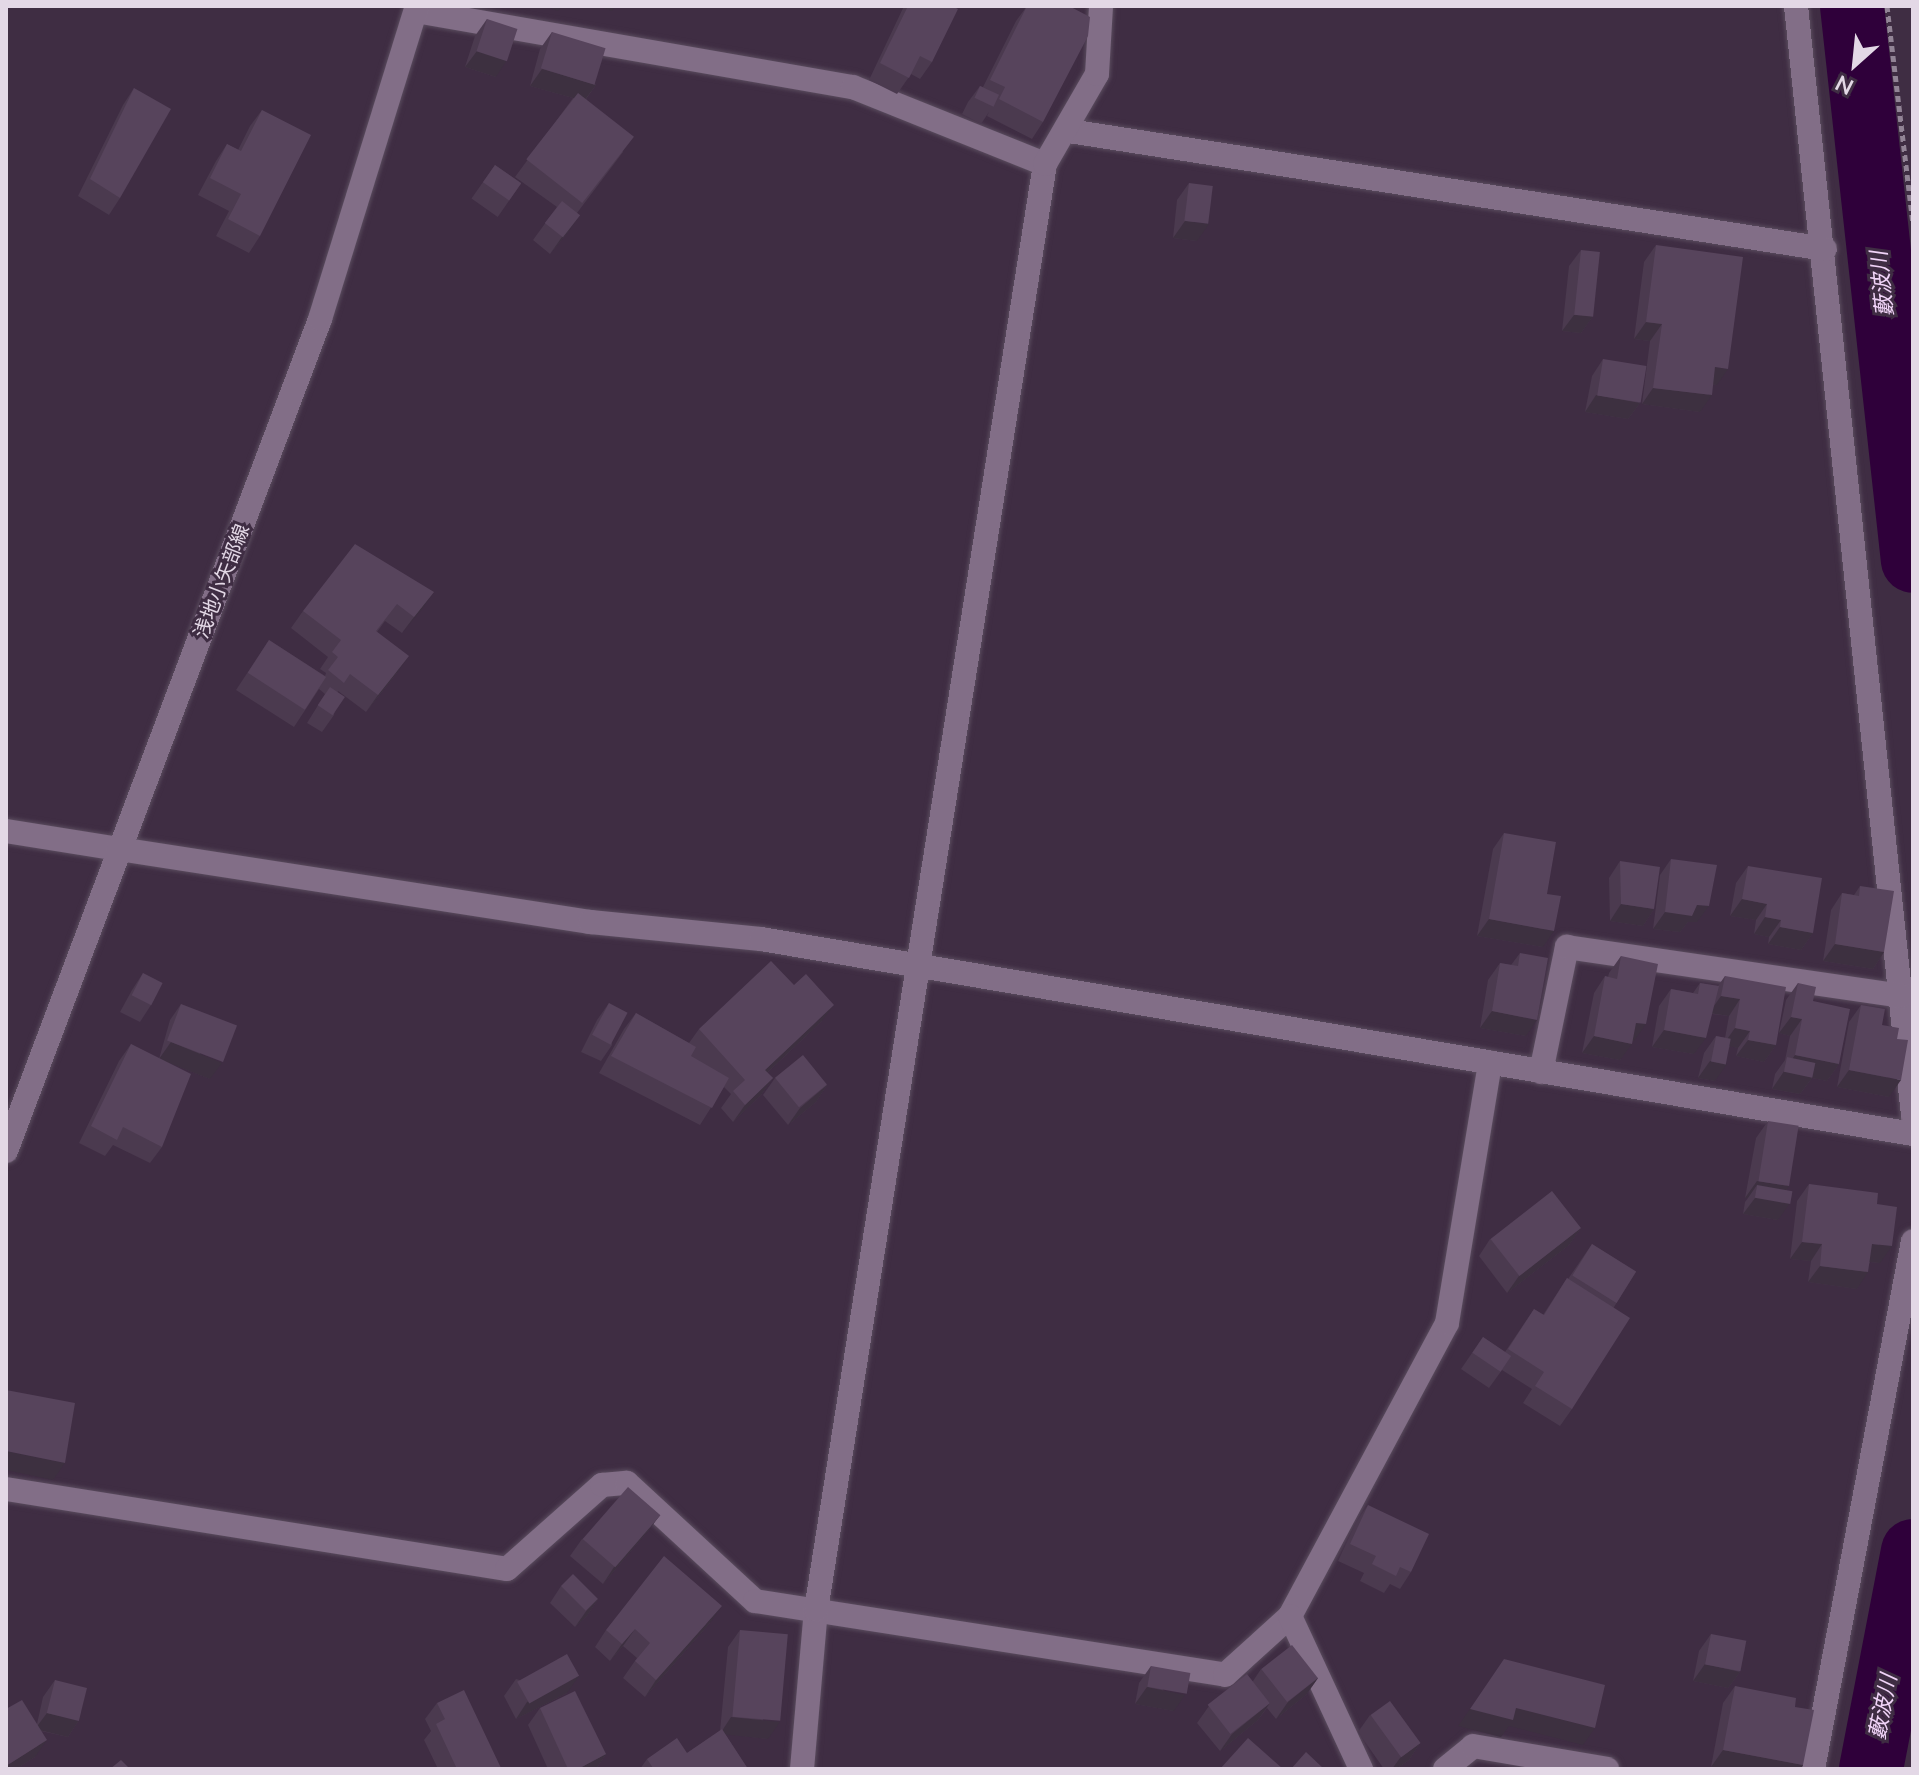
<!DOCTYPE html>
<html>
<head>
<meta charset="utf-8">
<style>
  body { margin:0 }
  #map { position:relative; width:1919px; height:1775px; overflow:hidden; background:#3f2d43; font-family:Mulish,"Noto Sans JP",sans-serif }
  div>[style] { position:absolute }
  .river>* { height:64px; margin:-32px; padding:0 32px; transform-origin:32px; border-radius:32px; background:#2f003a }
  .path>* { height:5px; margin-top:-2.5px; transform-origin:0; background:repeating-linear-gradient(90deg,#928496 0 6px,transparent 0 10px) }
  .roads { filter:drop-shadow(0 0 2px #5a4c5e) drop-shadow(0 0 2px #5a4c5e) }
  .street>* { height:24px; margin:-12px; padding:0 12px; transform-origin:12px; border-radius:12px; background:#826e87 }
  .secondary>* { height:24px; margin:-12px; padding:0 12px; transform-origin:12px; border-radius:12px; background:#826e87 }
  .wall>* { inset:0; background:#4b3a4f; transform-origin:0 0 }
  .shaded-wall>* { inset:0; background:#3d3040 }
  .building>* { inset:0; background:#57445c; transform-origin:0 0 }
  span { translate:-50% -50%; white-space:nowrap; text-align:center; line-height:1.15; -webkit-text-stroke:6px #3f2d43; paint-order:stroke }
  .street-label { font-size:20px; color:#e3d8e6 }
  .water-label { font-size:22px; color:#f1d4f8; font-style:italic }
  .frame { position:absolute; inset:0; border:8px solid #e3d8e6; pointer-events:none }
  .north { position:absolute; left:1815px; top:24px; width:80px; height:80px; -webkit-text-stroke:6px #3f2d43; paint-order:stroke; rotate:207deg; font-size:22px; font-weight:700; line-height:32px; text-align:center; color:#e3d8e6 }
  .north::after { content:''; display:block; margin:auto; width:28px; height:36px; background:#e3d8e6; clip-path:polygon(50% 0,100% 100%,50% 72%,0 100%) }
</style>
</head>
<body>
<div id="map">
  <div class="river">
    <div style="left:1852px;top:6px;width:558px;rotate:83.73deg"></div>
    <div style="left:1871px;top:1769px;width:222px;rotate:-79.1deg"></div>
  </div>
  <div class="path">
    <div style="left:1887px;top:6px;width:219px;rotate:83.2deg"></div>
  </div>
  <div class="roads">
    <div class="street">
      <div style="left:1796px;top:6px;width:1116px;rotate:83.98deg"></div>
      <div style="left:416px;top:11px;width:444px;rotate:9.9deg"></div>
      <div style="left:853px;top:87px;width:207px;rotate:21.9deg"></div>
      <div style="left:1069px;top:131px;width:765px;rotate:8.87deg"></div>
      <div style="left:6px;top:831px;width:114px;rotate:9.1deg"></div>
      <div style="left:1541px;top:1072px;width:128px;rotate:-78.3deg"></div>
      <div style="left:1567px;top:947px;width:338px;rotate:8.3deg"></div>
      <div style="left:6px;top:1489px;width:507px;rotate:9.07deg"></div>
      <div style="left:507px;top:1569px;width:127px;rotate:-41.5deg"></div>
      <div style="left:602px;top:1485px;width:25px;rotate:-5deg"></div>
      <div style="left:627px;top:1483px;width:174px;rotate:42.7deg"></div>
      <div style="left:755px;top:1601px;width:476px;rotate:8.9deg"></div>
      <div style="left:1225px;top:1675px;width:88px;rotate:-42.2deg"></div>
      <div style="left:1290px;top:1616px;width:332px;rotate:-61.8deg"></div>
      <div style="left:1447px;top:1323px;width:264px;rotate:-80.6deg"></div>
      <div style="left:1290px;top:1616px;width:169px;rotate:65.1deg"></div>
      <div style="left:802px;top:1769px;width:160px;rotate:-85deg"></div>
      <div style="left:816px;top:1610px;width:1464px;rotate:-81deg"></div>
      <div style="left:1045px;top:164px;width:104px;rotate:-60deg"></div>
      <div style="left:1097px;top:74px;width:68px;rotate:-86.6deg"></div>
      <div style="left:1445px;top:1769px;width:36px;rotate:-39deg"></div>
      <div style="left:1473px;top:1746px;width:136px;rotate:9.7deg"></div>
      <div style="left:1813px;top:1769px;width:537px;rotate:-79.28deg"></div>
    </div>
    <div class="secondary">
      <div style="left:119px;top:849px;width:477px;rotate:8.8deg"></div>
      <div style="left:590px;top:922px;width:172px;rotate:5.7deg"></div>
      <div style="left:761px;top:939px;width:1168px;rotate:9.61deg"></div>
      <div style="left:6px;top:1151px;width:889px;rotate:-69.32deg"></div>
      <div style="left:320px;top:319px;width:328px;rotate:-72.8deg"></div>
    </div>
  </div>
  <div class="wall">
    <div style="clip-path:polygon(904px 6px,952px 6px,932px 62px,920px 79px,911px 74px,897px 94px,869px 80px)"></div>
    <div style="clip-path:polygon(1027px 6px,1069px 6px,1043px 122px,1032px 139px,987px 116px,989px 112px,981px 124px,962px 114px,968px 102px,980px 86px,983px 87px,1016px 21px)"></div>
    <div style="clip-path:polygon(487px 19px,496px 77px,465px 67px,475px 36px)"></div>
    <div style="clip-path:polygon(552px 32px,596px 85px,586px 99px,623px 152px,577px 213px,568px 232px,550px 254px,533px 240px,557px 207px,515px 177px,573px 98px,530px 86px,540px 49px)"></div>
    <div style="clip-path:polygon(134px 88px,120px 198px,109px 215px,78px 196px,123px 105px)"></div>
    <div style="clip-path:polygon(262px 110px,260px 236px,249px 253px,216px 236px,229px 211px,198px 195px,216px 161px,227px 144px,238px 150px,250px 126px)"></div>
    <div style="left:495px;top:165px;width:32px;height:41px;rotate:35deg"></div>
    <div style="clip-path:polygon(1189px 183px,1197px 241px,1173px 238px,1177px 200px)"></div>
    <div style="clip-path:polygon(1656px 245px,1717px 385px,1713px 385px,1700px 412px,1642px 404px,1650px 341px,1634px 339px,1644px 262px)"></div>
    <div style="clip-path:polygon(1581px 250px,1593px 316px,1581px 333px,1562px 331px,1569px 266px)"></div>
    <div style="clip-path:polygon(1603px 359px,1640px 403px,1628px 419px,1585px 412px,1592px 376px)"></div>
    <div style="clip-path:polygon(434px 592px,402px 633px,385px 621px,377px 632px,397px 673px,366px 712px,338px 691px,334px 715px,322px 732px,307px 723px,325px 694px,319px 689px,294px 727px,236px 690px,269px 640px,325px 676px,326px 673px,320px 669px,328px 657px,291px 628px,303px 611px)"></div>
    <div style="clip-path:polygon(1504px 833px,1547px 894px,1543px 947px,1477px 936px,1493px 849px)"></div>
    <div style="clip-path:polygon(1671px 859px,1697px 922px,1688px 922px,1680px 932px,1653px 929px,1660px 875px)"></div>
    <div style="clip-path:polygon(1620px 861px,1654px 909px,1643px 926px,1610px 921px,1609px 878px)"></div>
    <div style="clip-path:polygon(1748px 866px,1813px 933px,1801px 950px,1768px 944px,1769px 937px,1754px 934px,1756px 920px,1730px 916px,1736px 883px)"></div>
    <div style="clip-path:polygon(1860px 886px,1884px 952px,1873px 969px,1823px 961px,1831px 910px,1842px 893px,1854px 895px)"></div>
    <div style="clip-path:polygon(1520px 953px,1526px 1036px,1480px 1028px,1488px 980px,1500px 963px,1511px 965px)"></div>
    <div style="clip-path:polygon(1621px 956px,1634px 1041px,1632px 1041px,1620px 1060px,1582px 1053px,1594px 993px,1605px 976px,1608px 977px,1609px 973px)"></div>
    <div style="clip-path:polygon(143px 973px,151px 1005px,140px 1022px,120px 1012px,132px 990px)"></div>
    <div style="clip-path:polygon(1725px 976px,1776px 1045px,1764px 1062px,1736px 1056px,1738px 1048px,1730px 1046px,1715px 1081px,1698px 1078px,1704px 1053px,1716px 1036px,1725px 1038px,1729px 1016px,1712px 1014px,1694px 1054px,1652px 1047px,1659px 1006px,1671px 989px,1693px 993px,1700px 983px,1718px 986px)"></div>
    <div style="clip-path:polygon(1798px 983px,1813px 1001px,1839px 1064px,1827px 1081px,1812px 1078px,1800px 1094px,1772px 1089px,1775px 1074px,1785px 1060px,1790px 1036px,1779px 1033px,1786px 1000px)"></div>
    <div style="clip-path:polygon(609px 1003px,612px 1045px,601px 1061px,581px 1052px,597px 1020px)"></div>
    <div style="clip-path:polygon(181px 1004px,210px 1079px,165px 1061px,162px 1147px,150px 1163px,113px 1145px,105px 1156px,79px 1143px,119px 1061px,131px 1044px,159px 1059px,170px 1020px)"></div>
    <div style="clip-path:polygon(1861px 1005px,1882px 1025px,1889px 1097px,1837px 1087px,1849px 1022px)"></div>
    <div style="clip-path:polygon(636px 1013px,689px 1043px,699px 1029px,822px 1021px,767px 1073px,773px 1078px,761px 1095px,733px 1122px,721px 1108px,731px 1094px,724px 1087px,700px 1125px,599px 1073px,624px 1029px)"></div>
    <div style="clip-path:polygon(775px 1078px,827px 1085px,816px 1102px,788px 1125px,763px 1095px)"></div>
    <div style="clip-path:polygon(1768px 1121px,1787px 1190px,1778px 1220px,1743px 1214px,1745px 1202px,1748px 1198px,1745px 1198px,1756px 1138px)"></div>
    <div style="clip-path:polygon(1809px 1184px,1877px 1204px,1880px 1263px,1870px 1262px,1857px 1289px,1808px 1282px,1811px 1261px,1790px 1259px,1797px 1201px)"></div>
    <div style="clip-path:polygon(1581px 1228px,1569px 1245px,1507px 1293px,1479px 1256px,1490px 1239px)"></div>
    <div style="clip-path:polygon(1592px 1244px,1636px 1272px,1614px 1307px,1572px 1409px,1560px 1426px,1523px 1403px,1532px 1389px,1502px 1370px,1489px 1388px,1461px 1369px,1483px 1337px,1505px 1352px,1534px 1309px,1543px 1315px,1556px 1295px,1567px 1278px,1568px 1279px)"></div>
    <div style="clip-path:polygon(1368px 1505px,1411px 1572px,1400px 1589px,1390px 1584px,1384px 1593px,1360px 1581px,1364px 1573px,1338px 1561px,1356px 1522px)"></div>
    <div style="clip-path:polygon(660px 1515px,648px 1531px,603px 1584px,570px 1556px,582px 1539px)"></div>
    <div style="clip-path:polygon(561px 1586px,598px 1599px,587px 1616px,575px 1627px,550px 1603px)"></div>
    <div style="clip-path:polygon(710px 1623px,645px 1697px,623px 1678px,637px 1658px,623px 1646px,610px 1661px,595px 1647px,606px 1630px)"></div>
    <div style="clip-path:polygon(740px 1630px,768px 1739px,725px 1734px,748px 1769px,640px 1769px,647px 1759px,687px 1753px,720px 1731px,728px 1647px)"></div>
    <div style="clip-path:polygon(1711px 1634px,1740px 1672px,1728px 1688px,1693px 1681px,1699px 1651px)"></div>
    <div style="clip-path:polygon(1151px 1666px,1174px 1711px,1135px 1704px,1139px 1683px)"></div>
    <div style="clip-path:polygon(1261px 1669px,1318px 1678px,1306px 1695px,1276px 1719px,1267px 1708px,1258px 1720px,1220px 1751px,1197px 1723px,1209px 1706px,1253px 1681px)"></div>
    <div style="clip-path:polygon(516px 1679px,567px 1693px,516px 1719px,504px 1696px)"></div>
    <div style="clip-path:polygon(55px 1680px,79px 1720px,68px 1737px,41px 1731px,35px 1757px,16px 1769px,6px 1769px,37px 1724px,43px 1697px)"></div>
    <div style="clip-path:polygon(1735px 1686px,1795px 1707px,1803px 1765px,1801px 1769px,1723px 1769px,1711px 1767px,1723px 1703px)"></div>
    <div style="clip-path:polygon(437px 1703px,500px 1769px,438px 1769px,424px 1740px,431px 1731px,425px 1719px)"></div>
    <div style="clip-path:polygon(540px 1708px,606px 1754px,596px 1769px,548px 1769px,528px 1725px)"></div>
    <div style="clip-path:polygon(1370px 1715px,1420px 1743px,1409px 1760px,1396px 1769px,1384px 1769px,1358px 1732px)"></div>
  </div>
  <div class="shaded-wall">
    <div style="clip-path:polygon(545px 6px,562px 6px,558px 11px)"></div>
    <div style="clip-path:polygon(598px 6px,616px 6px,612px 11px)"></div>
    <div style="clip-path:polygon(477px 51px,507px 60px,496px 77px,465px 67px)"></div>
    <div style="clip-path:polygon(542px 69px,596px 85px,584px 101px,530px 86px)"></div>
    <div style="clip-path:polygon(580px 215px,568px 232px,550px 254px,562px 237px)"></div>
    <div style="clip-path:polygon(1185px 221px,1209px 224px,1197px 241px,1173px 238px)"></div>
    <div style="clip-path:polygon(1574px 315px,1593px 316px,1581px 333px,1562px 331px)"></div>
    <div style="clip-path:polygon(1646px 322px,1662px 324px,1650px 341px,1634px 339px)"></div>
    <div style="clip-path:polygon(1715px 367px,1728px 369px,1717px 385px,1703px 384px)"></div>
    <div style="clip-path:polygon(1653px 388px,1712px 395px,1700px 412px,1642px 404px)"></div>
    <div style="clip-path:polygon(1596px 395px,1640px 403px,1628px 419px,1585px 412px)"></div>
    <div style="clip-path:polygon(434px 592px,422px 609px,402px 633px,414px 617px)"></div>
    <div style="clip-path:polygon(409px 656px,397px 673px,366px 712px,378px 695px)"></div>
    <div style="clip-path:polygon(1742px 899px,1767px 904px,1756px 920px,1730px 916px)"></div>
    <div style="clip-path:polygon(1621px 904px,1654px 909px,1643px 926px,1610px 921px)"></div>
    <div style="clip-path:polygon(1697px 905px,1709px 906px,1697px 922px,1688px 922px,1680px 932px,1653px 929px,1665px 912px)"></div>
    <div style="clip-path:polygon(1765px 917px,1781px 920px,1769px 937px,1754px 934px)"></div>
    <div style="clip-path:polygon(1489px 919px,1554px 931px,1543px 947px,1477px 936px)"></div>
    <div style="clip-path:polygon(1780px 927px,1813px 933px,1801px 950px,1768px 944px)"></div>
    <div style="clip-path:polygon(1835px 944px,1884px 952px,1873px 969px,1823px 961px)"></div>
    <div style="clip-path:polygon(1721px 996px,1740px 999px,1729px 1016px,1709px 1013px)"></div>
    <div style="clip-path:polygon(834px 1005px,822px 1021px,753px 1086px,765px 1070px)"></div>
    <div style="clip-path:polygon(1492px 1011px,1537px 1020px,1526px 1036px,1480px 1028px)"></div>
    <div style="clip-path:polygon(1791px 1017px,1802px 1019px,1790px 1036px,1779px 1033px)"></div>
    <div style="clip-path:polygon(1636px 1023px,1646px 1024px,1634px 1041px,1624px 1039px)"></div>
    <div style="clip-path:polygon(1735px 1028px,1750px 1031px,1738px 1048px,1723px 1045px)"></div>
    <div style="clip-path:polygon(1664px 1030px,1706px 1038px,1694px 1054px,1652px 1047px)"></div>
    <div style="clip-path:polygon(1594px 1036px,1632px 1044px,1620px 1060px,1582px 1053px)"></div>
    <div style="clip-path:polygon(1748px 1040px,1776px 1045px,1764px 1062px,1736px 1056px)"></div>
    <div style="clip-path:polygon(171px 1042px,222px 1063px,210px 1079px,159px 1059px)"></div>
    <div style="clip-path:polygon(1795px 1055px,1839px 1064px,1827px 1081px,1812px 1078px,1800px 1094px,1772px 1089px)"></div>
    <div style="clip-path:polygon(1710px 1061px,1727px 1064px,1715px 1081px,1698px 1078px)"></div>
    <div style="clip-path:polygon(1849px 1070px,1901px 1080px,1889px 1097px,1837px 1087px)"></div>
    <div style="clip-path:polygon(773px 1078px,761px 1095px,733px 1122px,745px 1105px)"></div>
    <div style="clip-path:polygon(827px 1085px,816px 1102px,788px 1125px,800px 1108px)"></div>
    <div style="clip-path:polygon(1757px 1181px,1789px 1186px,1779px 1202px,1790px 1203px,1778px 1220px,1743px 1214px,1755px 1198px,1757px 1185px,1748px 1198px,1745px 1198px)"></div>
    <div style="clip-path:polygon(1581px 1228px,1569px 1245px,1507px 1293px,1519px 1276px)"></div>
    <div style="clip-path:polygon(1802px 1242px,1822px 1244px,1811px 1261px,1790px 1259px)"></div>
    <div style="clip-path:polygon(1872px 1244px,1892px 1246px,1880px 1263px,1860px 1261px)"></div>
    <div style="clip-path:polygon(1820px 1266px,1868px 1272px,1857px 1289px,1808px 1282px)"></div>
    <div style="clip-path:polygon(6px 1451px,65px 1463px,53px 1480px,6px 1470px)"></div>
    <div style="clip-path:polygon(660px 1515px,648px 1531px,603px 1584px,614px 1567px)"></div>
    <div style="clip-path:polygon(598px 1599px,587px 1616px,575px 1627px,587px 1610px)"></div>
    <div style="clip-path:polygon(722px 1606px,710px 1623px,645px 1697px,656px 1680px)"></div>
    <div style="clip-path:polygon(635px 1629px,623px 1646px,610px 1661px,622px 1644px)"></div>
    <div style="clip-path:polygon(1705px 1664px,1740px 1672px,1728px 1688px,1693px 1681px)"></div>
    <div style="clip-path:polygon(579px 1676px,567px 1693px,516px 1719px,527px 1702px)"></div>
    <div style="clip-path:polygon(1318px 1678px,1306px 1695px,1276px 1719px,1288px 1702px)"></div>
    <div style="clip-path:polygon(1147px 1687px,1185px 1695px,1174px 1711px,1135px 1704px)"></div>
    <div style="clip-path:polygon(1270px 1703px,1258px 1720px,1220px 1751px,1232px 1734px)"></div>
    <div style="clip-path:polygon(1516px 1708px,1595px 1728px,1583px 1745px,1509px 1726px,1501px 1737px,1458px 1726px,1470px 1709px)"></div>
    <div style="clip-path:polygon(47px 1713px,79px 1720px,68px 1737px,35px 1729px)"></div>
    <div style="clip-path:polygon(731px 1717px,780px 1722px,768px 1739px,720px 1734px)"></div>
    <div style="clip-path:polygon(47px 1740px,35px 1757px,16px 1769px,6px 1769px,6px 1766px)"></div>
    <div style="clip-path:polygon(1420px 1743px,1409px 1760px,1396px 1769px,1392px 1769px,1400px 1758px)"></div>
    <div style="clip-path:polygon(1723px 1750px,1803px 1765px,1801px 1769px,1723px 1769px,1711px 1767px)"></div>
    <div style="clip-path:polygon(606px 1754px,596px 1769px,578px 1769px)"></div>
  </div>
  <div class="building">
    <div style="clip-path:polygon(908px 6px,952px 6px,958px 9px,932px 62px,920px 56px,909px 78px,880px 63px)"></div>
    <div style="clip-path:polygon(1027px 6px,1035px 7px,1036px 6px,1069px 6px,1090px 17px,1088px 36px,1043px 122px,999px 99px,1005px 87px,990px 80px)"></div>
    <div style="left:487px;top:19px;width:32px;height:34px;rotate:18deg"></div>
    <div style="left:552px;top:32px;width:56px;height:38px;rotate:17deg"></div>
    <div style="left:980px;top:86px;width:21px;height:13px;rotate:25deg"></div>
    <div style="clip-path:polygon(134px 88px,171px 109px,120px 198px,90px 179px)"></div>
    <div style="left:578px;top:93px;width:71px;height:84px;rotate:38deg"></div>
    <div style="clip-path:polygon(262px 110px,311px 135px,260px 236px,228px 219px,241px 194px,210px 178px,227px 144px,241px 151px)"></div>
    <div style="left:495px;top:165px;width:32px;height:21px;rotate:35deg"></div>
    <div style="left:1189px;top:183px;width:24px;height:38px;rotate:7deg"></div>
    <div style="left:562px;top:201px;width:23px;height:28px;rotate:38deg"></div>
    <div style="clip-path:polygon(1656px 245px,1743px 257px,1728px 369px,1715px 367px,1712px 395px,1653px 388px,1662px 324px,1646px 322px)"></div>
    <div style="left:1581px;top:250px;width:19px;height:65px;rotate:6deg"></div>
    <div style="left:1603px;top:359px;width:44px;height:37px;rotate:9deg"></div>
    <div style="clip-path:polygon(355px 544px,434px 592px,414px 617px,397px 604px,376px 631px,409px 656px,378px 695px,350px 674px,344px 683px,328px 670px,338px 657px,332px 652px,341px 640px,303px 611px)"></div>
    <div style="left:269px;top:640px;width:68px;height:39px;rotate:33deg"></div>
    <div style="left:330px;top:687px;width:18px;height:22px;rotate:34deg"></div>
    <div style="clip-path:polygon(1504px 833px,1556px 842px,1547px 894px,1561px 896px,1554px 931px,1489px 919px)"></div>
    <div style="clip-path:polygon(1671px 859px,1717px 865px,1709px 906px,1697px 905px,1692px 916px,1665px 912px)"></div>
    <div style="clip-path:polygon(1620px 861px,1660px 867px,1654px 909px,1621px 904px)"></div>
    <div style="clip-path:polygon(1748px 866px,1822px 878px,1813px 933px,1780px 927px,1781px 920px,1765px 917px,1767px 904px,1742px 899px)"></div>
    <div style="clip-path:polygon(1860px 886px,1894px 891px,1884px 952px,1835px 944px,1842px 893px,1859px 896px)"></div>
    <div style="clip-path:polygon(1520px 953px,1548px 958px,1537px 1020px,1492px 1011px,1500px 963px,1518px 966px)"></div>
    <div style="clip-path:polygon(1621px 956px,1658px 964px,1646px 1024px,1636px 1023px,1632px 1044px,1594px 1036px,1605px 976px,1617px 979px)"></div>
    <div style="clip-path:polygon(771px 961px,794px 985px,806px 974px,834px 1005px,765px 1070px,773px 1078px,745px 1105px,733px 1091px,745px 1080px,699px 1029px)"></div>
    <div style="left:143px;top:973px;width:22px;height:25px;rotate:27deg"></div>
    <div style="clip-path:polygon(1725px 976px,1786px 987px,1776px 1045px,1748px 1040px,1750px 1031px,1735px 1028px,1740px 999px,1721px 996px)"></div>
    <div style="clip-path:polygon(1700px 983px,1719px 986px,1706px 1038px,1664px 1030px,1671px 989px,1698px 994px)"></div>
    <div style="clip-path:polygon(1798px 983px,1816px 987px,1813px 1001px,1850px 1009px,1839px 1064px,1795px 1055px,1802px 1019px,1791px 1017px)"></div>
    <div style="left:609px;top:1003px;width:21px;height:36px;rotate:28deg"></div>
    <div style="left:181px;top:1004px;width:60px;height:39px;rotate:21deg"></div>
    <div style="clip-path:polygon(1861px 1005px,1885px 1009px,1882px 1025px,1899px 1028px,1897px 1039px,1908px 1040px,1901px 1080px,1849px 1070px)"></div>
    <div style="clip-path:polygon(636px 1013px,696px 1047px,691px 1056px,729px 1078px,712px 1108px,611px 1056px)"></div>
    <div style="left:1716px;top:1036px;width:15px;height:26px;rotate:11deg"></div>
    <div style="clip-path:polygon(131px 1044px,191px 1074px,162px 1147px,123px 1127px,117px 1140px,91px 1126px)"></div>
    <div style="left:803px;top:1055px;width:38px;height:36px;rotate:51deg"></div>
    <div style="left:1787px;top:1057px;width:29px;height:15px;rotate:12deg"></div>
    <div style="left:1768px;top:1121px;width:31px;height:61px;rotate:9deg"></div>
    <div style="clip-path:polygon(1809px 1184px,1878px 1193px,1877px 1204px,1897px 1207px,1892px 1246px,1872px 1244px,1868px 1272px,1820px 1266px,1822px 1244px,1802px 1242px)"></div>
    <div style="left:1757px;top:1185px;width:36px;height:13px;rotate:10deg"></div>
    <div style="left:1552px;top:1191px;width:47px;height:78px;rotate:52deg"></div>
    <div style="left:1592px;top:1244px;width:52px;height:37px;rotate:32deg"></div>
    <div style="clip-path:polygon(1567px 1278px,1630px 1318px,1572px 1409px,1535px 1386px,1544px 1372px,1508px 1349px,1534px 1309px,1544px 1315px)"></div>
    <div style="left:1483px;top:1337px;width:34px;height:19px;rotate:34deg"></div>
    <div style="clip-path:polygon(6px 1390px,75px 1403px,65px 1463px,6px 1451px)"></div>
    <div style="left:628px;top:1487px;width:43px;height:69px;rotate:41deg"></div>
    <div style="clip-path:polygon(1368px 1505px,1429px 1534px,1411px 1572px,1400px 1567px,1396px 1576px,1372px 1564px,1376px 1556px,1350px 1544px)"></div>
    <div style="clip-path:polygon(664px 1556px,722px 1606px,656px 1680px,635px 1661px,650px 1643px,635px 1629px,622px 1644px,606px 1630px)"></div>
    <div style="left:573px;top:1574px;width:35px;height:17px;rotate:45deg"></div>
    <div style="left:740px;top:1630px;width:48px;height:87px;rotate:5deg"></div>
    <div style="left:1711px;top:1634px;width:36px;height:31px;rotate:11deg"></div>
    <div style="left:1292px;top:1645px;width:42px;height:39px;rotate:52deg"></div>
    <div style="left:567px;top:1654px;width:25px;height:57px;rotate:61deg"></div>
    <div style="clip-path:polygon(1504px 1659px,1605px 1685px,1595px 1728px,1516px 1708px,1513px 1720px,1470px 1709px)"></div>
    <div style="left:1151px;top:1666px;width:40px;height:21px;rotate:10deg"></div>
    <div style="left:1247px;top:1674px;width:37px;height:50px;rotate:52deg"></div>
    <div style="left:55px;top:1680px;width:33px;height:34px;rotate:14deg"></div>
    <div style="clip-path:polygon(1735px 1686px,1796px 1698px,1795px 1707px,1814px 1710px,1803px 1765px,1723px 1750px)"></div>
    <div style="clip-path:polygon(464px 1690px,501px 1768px,499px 1769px,457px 1769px,436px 1724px,445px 1719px,437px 1703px)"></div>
    <div style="clip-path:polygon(575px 1691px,606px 1754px,578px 1769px,568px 1769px,540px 1708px)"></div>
    <div style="clip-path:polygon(22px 1700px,47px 1740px,6px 1766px,6px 1709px)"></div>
    <div style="left:1390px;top:1701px;width:52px;height:24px;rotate:54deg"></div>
    <div style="clip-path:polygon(722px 1729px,748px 1769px,652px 1769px,653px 1768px,647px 1759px,677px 1738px,687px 1753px)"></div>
    <div style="clip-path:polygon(1248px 1738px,1283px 1769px,1220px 1769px)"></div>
    <div style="clip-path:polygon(1306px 1752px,1324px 1769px,1291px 1769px)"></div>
    <div style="clip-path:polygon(121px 1760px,130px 1769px,110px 1769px)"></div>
  </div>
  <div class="street-label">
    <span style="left:221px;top:581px;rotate:-69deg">浅地小矢部線</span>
  </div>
  <div class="water-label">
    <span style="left:1882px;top:284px;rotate:-96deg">藪波川</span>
    <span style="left:1883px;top:1707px;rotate:-79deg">藪波川</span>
  </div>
  <div class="frame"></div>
  <div class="north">N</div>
</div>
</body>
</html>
